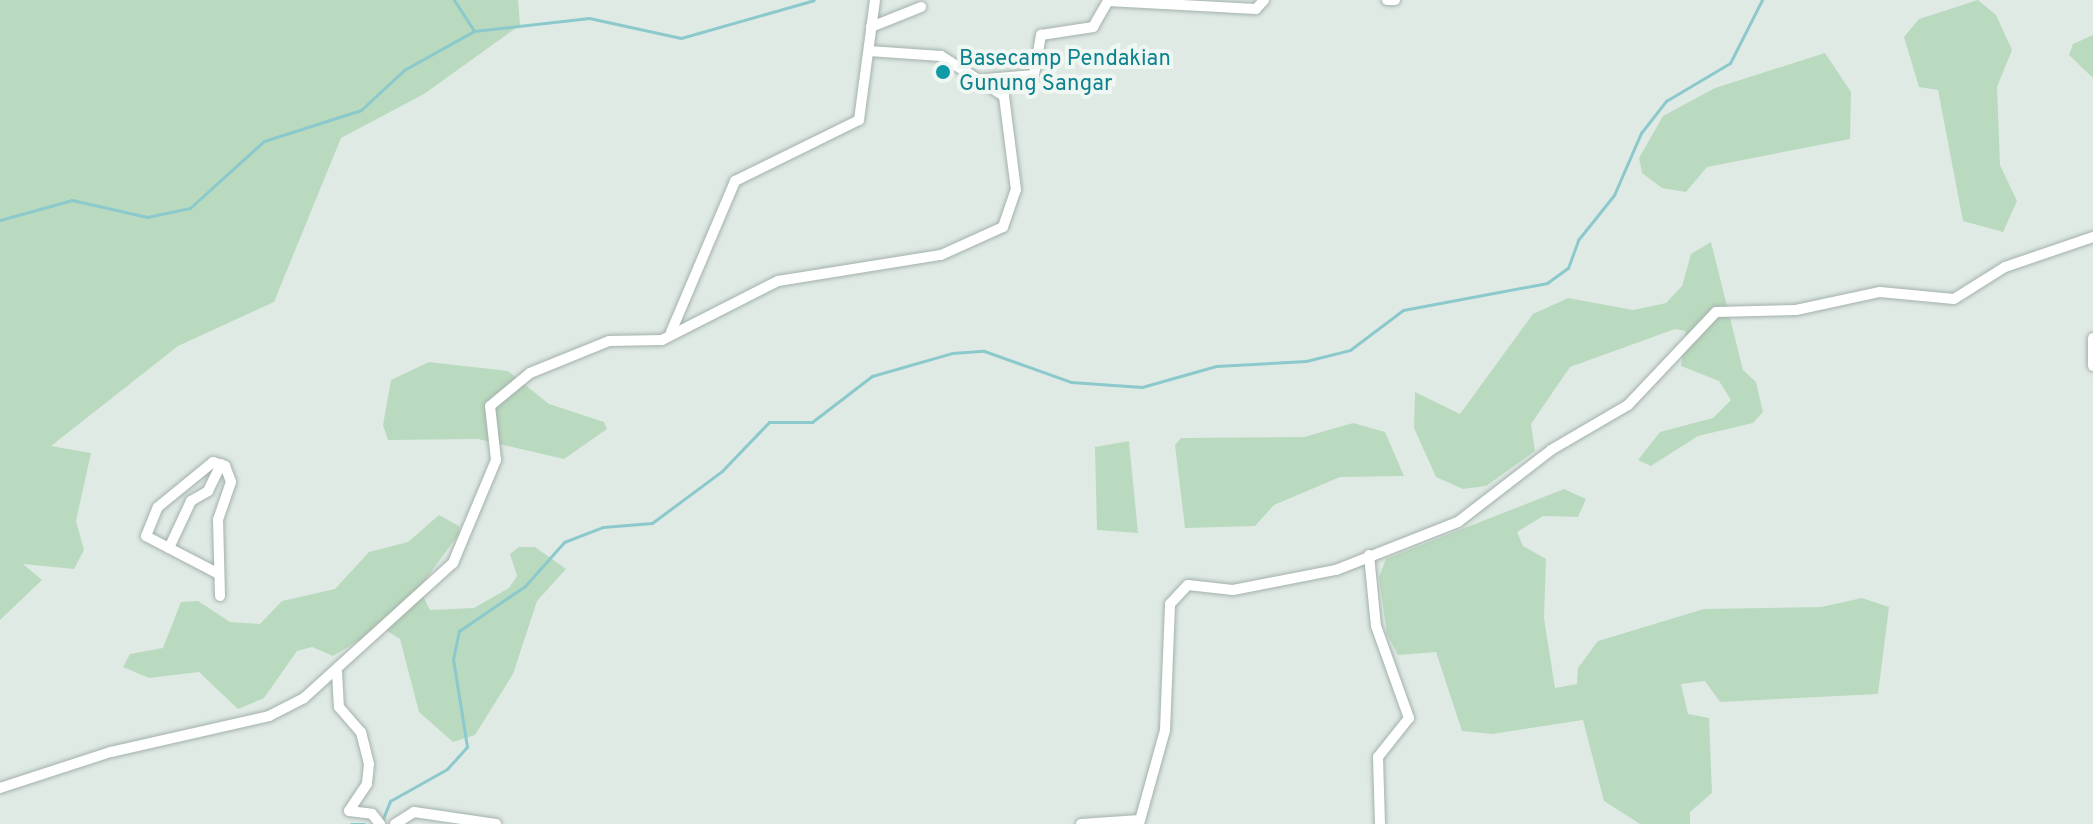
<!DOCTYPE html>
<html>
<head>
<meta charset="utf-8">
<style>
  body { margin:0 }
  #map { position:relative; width:2093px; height:824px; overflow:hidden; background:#e0eae5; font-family:Overpass,sans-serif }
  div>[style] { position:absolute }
  .green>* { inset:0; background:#badabf }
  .stream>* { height:3px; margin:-1.5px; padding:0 1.5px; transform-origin:1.5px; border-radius:1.5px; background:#8bc9cc }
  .roads { filter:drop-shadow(0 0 2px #a3b1ab) drop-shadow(0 0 2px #a3b1ab) }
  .street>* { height:10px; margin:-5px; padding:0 5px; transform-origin:5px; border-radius:5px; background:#fff }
  .dots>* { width:22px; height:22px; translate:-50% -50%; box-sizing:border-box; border:4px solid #f0f7f3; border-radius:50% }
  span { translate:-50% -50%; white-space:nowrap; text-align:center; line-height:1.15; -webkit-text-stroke:8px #f0f7f3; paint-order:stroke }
  .culture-label { font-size:22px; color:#0d838f }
  .left { translate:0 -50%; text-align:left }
</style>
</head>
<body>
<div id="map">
  <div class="green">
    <div style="clip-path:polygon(0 0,518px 0,520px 25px,424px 94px,341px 138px,274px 302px,178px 346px,51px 446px,91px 453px,76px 521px,84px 550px,74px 569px,23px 564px,42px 580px,0 620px)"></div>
    <div style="clip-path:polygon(1978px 0,1996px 15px,2012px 50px,1997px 87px,2000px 165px,2017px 201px,2003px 232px,1963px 221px,1938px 90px,1919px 87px,1904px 37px,1919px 19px)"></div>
    <div style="clip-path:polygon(2093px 35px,2093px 78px,2069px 55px,2073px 44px)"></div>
    <div style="clip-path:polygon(1825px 53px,1851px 92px,1850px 139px,1707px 167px,1686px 192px,1662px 188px,1642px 173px,1639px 158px,1663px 116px,1715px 88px)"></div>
    <div style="clip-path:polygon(1711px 242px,1743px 370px,1756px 382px,1763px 412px,1753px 423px,1698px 436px,1651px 466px,1638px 460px,1660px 432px,1713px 418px,1731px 400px,1719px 381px,1681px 366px,1686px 331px,1675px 329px,1570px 367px,1531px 424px,1535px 451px,1486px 486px,1463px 489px,1436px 477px,1414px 428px,1415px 392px,1460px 414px,1533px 314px,1568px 298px,1633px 310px,1666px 303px,1682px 286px,1691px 254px)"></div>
    <div style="clip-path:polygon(429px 362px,508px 371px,549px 404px,604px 422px,607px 429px,564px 459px,478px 439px,388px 440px,383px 425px,391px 380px)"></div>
    <div style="clip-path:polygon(1353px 423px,1385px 432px,1404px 476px,1340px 477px,1274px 505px,1255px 526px,1185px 528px,1175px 445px,1181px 438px,1304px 437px)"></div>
    <div style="clip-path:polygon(1129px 441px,1138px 533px,1097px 530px,1095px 447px)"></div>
    <div style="clip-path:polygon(1564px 489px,1586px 499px,1578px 517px,1543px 516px,1517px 532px,1523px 546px,1546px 559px,1544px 618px,1555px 688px,1577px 684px,1578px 668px,1598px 641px,1704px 609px,1821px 607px,1862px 598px,1889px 607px,1878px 694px,1720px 702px,1705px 681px,1681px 684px,1688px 714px,1709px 718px,1712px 793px,1690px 812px,1690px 824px,1640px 824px,1604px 801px,1583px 720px,1492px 734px,1462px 731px,1436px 652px,1398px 655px,1387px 634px,1379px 577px,1386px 559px)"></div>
    <div style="clip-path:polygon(439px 515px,459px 526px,459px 534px,419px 588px,430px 610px,474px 608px,509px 588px,517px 576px,510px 554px,519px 547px,535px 547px,566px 569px,537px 601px,513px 674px,475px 735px,453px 742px,419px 712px,400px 639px,381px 627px,333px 656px,312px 647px,297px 651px,264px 698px,238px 709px,199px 672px,149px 678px,123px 667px,130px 654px,163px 648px,181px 602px,198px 601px,230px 622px,260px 624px,282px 601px,335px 589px,369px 552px,408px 542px)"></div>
  </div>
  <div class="stream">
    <div style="left:454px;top:0;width:37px;rotate:57deg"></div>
    <div style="left:474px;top:31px;width:116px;rotate:-6.4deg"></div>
    <div style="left:589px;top:18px;width:94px;rotate:12.3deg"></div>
    <div style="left:681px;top:38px;width:138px;rotate:-15.9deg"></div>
    <div style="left:0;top:220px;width:75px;rotate:-15.5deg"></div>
    <div style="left:72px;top:200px;width:77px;rotate:12.8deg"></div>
    <div style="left:147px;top:217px;width:44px;rotate:-11.8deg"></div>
    <div style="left:190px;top:208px;width:100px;rotate:-42.2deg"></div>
    <div style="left:264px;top:141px;width:102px;rotate:-17.7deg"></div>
    <div style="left:361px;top:110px;width:59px;rotate:-42.9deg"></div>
    <div style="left:404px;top:70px;width:80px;rotate:-29.1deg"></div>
    <div style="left:382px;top:821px;width:22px;rotate:-68deg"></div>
    <div style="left:390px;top:801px;width:65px;rotate:-29.3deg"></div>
    <div style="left:447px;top:769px;width:30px;rotate:-48deg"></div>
    <div style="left:467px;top:747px;width:89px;rotate:-99deg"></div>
    <div style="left:453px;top:659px;width:29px;rotate:-78deg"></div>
    <div style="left:459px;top:631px;width:80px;rotate:-34.3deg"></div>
    <div style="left:525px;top:586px;width:59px;rotate:-48.4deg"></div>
    <div style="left:564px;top:542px;width:42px;rotate:-21deg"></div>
    <div style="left:603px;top:527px;width:49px;rotate:-4.7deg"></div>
    <div style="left:652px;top:523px;width:87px;rotate:-36.6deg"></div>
    <div style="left:722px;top:471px;width:68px;rotate:-46.2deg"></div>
    <div style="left:769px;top:422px;width:43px"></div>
    <div style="left:812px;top:422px;width:76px;rotate:-37.5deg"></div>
    <div style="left:872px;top:376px;width:83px;rotate:-16deg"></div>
    <div style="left:952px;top:353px;width:32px;rotate:-4deg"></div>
    <div style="left:984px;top:351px;width:92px;rotate:19.6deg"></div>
    <div style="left:1071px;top:382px;width:71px;rotate:4deg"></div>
    <div style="left:1142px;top:387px;width:77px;rotate:-15.8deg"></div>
    <div style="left:1216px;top:366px;width:90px;rotate:-3.2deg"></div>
    <div style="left:1306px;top:361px;width:45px;rotate:-14deg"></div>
    <div style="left:1350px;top:350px;width:66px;rotate:-37deg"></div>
    <div style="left:1403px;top:310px;width:147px;rotate:-10.6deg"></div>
    <div style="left:1547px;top:283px;width:26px;rotate:-36deg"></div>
    <div style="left:1568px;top:268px;width:30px;rotate:-70deg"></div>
    <div style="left:1578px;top:240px;width:58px;rotate:-51.3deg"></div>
    <div style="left:1614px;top:195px;width:68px;rotate:-66.5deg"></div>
    <div style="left:1641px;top:133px;width:41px;rotate:-52deg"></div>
    <div style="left:1666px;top:101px;width:74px;rotate:-30.7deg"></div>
    <div style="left:1730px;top:63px;width:71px;rotate:-63.1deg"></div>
    <div style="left:351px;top:824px;width:13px"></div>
  </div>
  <div class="roads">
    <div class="street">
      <div style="left:1387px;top:0;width:8px"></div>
      <div style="left:871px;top:27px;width:54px;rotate:-21.8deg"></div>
      <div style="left:986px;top:79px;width:48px;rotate:-4.8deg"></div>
      <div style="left:1034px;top:75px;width:41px;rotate:-80.1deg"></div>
      <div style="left:1041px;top:35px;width:53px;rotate:-8.7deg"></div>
      <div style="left:1093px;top:27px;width:30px;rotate:-60deg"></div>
      <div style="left:1108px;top:1px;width:148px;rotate:3.1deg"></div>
      <div style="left:1256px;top:9px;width:12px;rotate:-48deg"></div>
      <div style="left:671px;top:332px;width:164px;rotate:-67deg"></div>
      <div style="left:735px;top:181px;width:138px;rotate:-26.2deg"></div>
      <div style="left:859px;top:120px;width:121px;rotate:-82.4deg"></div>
      <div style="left:2093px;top:338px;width:28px;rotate:90deg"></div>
      <div style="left:169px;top:548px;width:52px;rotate:-64.9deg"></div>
      <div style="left:191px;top:501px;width:20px;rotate:-30deg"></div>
      <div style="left:208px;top:491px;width:30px;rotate:-64deg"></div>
      <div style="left:1369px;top:555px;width:71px;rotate:84.4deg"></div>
      <div style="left:1376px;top:626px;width:98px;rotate:70.3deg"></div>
      <div style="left:1409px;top:718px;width:50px;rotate:128.5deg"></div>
      <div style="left:1378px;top:757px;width:67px;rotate:88.3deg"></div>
      <div style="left:217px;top:573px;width:80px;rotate:-152.5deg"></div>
      <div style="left:146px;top:536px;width:31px;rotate:-68deg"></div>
      <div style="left:158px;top:507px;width:71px;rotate:-39.3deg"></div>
      <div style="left:213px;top:462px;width:13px;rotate:18deg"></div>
      <div style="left:225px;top:466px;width:17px;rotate:69deg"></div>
      <div style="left:231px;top:482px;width:39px;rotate:109deg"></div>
      <div style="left:218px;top:519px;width:77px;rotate:88.5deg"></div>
      <div style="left:337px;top:671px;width:36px;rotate:87deg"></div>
      <div style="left:339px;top:707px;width:33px;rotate:49deg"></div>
      <div style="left:361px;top:732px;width:33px;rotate:76deg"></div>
      <div style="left:369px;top:764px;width:20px;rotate:96deg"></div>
      <div style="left:367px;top:784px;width:32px;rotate:124deg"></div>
      <div style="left:349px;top:811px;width:23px;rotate:7deg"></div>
      <div style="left:372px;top:814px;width:13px;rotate:51deg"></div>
      <div style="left:0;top:788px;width:117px;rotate:-18deg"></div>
      <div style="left:111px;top:752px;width:162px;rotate:-12.8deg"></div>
      <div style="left:269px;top:716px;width:39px;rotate:-27deg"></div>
      <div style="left:304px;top:698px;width:201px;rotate:-42.2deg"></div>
      <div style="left:453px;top:563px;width:112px;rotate:-67.3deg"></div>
      <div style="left:496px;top:460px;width:54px;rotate:-96.3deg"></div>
      <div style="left:490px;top:406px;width:52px;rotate:-39.5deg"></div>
      <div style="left:530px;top:373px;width:85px;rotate:-22.1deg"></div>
      <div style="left:609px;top:341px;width:53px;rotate:-1.1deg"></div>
      <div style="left:662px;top:340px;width:130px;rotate:-27deg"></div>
      <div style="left:778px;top:281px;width:165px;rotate:-9.1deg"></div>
      <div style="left:941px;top:255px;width:68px;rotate:-24.3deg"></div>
      <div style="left:1003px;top:227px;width:39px;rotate:-71deg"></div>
      <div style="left:1016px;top:190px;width:95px;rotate:-97.3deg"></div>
      <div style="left:1004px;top:96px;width:75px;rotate:-147.6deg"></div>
      <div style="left:941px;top:56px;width:72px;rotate:-176deg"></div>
      <div style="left:395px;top:824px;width:22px;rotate:-32deg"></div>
      <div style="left:414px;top:812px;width:83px;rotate:8.3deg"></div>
      <div style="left:1081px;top:824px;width:59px;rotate:-3.9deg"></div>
      <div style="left:1139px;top:824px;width:98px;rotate:-74.5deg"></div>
      <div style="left:1165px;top:730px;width:126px;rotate:-87.7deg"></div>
      <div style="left:1170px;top:604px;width:26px;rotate:-47deg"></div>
      <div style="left:1188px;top:585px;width:45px;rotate:6.3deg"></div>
      <div style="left:1233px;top:590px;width:105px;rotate:-11deg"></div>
      <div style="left:1336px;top:570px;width:131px;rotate:-21.5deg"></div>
      <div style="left:1458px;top:522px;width:118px;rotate:-37.7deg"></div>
      <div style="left:1551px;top:450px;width:89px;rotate:-30.3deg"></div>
      <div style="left:1628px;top:405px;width:128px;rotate:-46.6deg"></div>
      <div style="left:1716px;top:312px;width:80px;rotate:-1.4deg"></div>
      <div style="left:1796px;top:310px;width:86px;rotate:-12.1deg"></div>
      <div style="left:1880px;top:292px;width:74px;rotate:5.4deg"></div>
      <div style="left:1954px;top:299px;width:60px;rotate:-32.1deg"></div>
      <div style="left:2005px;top:267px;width:93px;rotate:-18.8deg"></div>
    </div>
  </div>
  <div class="dots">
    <div style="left:943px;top:72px;background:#0f9aa8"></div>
  </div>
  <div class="culture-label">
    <span class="left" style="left:959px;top:72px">Basecamp Pendakian<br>Gunung Sangar</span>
  </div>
</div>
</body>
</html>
